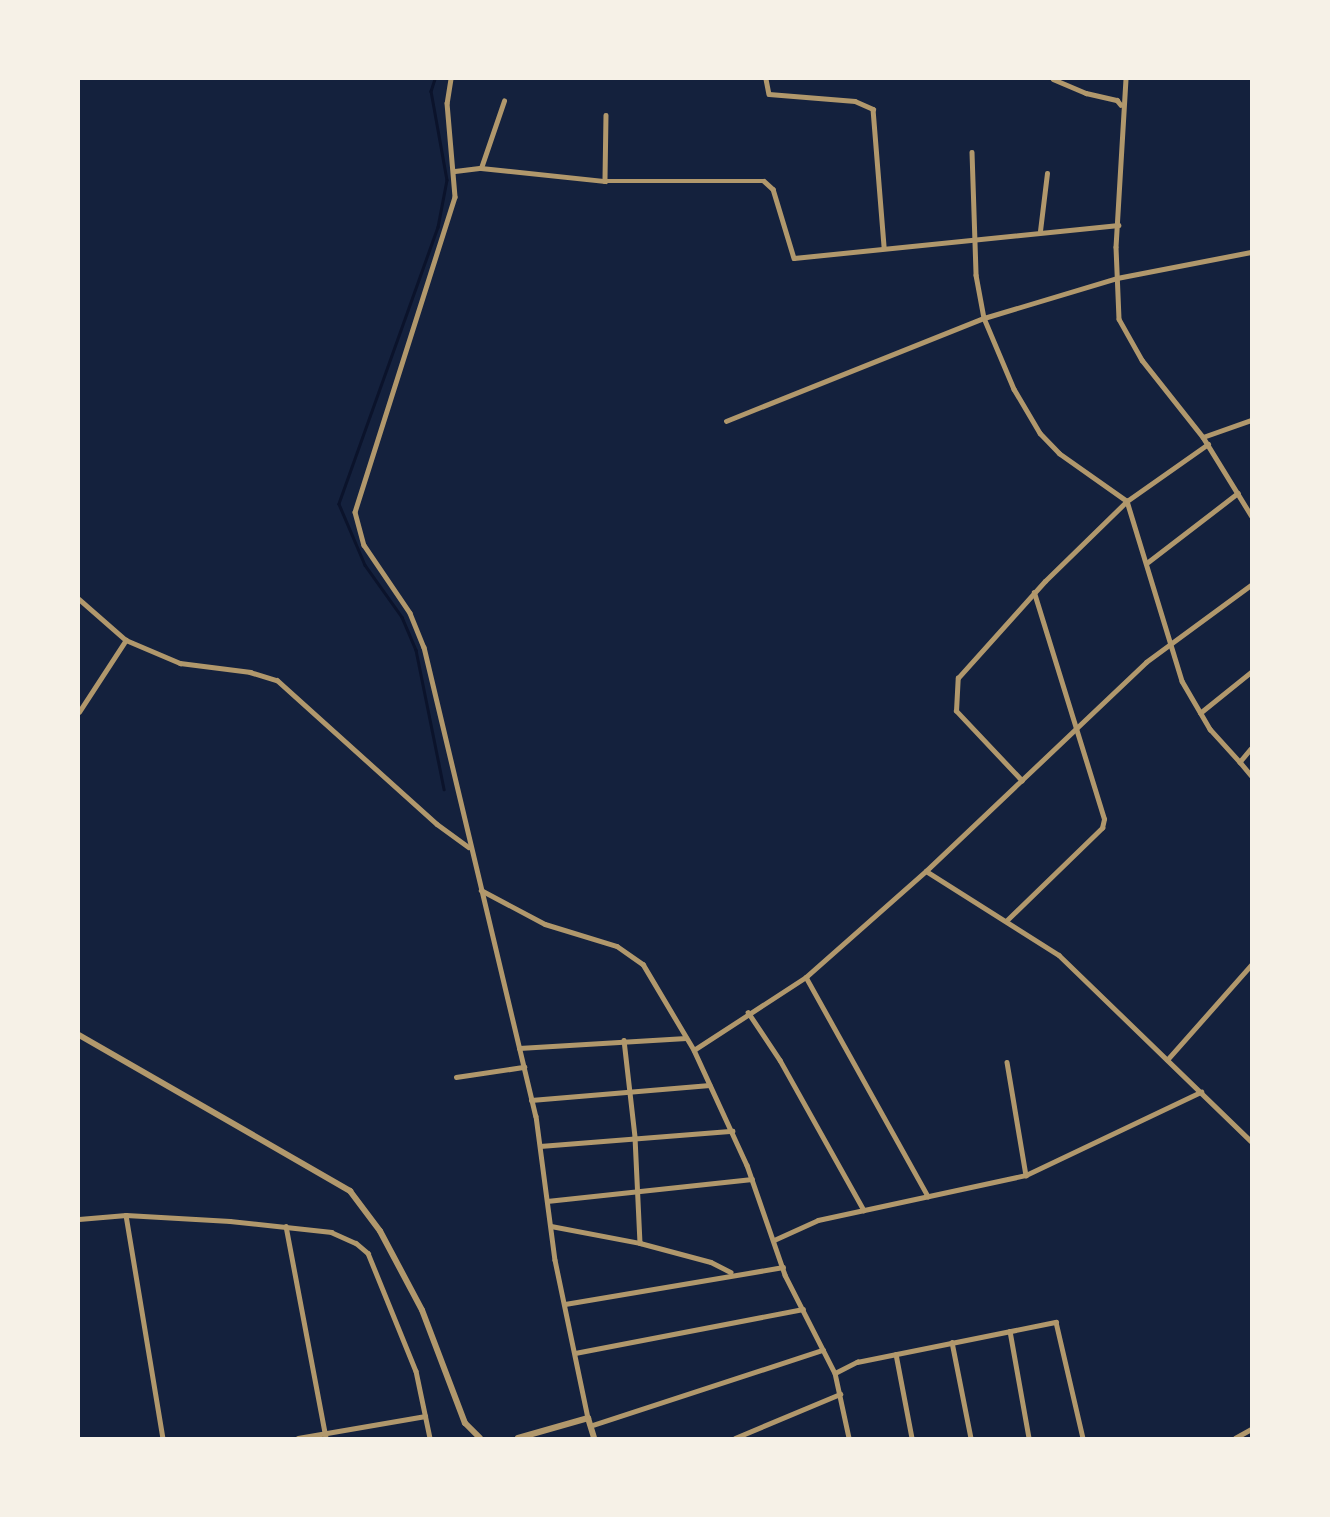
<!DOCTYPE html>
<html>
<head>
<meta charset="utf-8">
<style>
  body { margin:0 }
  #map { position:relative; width:1330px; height:1517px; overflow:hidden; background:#14213d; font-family:"Space Grotesk",sans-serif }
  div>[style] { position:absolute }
  .stream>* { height:2.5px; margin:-1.25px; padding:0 1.25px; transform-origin:1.25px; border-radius:1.25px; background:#0b132b }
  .minor>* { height:4.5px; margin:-2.25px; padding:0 2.25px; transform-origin:2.25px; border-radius:2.25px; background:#b1986c }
  .tertiary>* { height:6px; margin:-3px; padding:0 3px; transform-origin:3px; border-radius:3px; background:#b1986c }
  span { translate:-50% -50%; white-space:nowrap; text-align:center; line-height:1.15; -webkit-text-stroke:6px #f6f1e7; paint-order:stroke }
  .frame { position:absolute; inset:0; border:80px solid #f6f1e7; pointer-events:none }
</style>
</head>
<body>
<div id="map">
  <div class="stream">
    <div style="left:435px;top:79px;width:13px;rotate:108deg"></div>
    <div style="left:431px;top:91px;width:90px;rotate:79.8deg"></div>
    <div style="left:447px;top:180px;width:48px;rotate:100.8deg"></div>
    <div style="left:438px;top:227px;width:294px;rotate:109.7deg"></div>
    <div style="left:339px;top:504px;width:66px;rotate:66.9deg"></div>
    <div style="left:365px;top:565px;width:64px;rotate:54.6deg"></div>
    <div style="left:402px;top:617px;width:36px;rotate:67deg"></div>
    <div style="left:416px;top:650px;width:142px;rotate:78.6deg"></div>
  </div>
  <div class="minor">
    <div style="left:451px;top:79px;width:24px;rotate:99deg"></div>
    <div style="left:447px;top:103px;width:94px;rotate:85.1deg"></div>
    <div style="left:455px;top:197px;width:330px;rotate:107.6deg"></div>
    <div style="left:355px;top:512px;width:34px;rotate:75deg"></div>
    <div style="left:364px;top:545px;width:82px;rotate:55.9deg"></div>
    <div style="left:410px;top:613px;width:37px;rotate:68deg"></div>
    <div style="left:424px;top:647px;width:482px;rotate:76.6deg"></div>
    <div style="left:536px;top:1116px;width:145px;rotate:82.5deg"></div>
    <div style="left:555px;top:1260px;width:161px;rotate:78.2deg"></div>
    <div style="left:766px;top:79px;width:15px;rotate:79deg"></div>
    <div style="left:769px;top:94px;width:86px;rotate:4.7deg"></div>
    <div style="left:855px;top:101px;width:20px;rotate:24deg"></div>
    <div style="left:873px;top:109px;width:138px;rotate:85.4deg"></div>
    <div style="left:1053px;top:79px;width:36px;rotate:23deg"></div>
    <div style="left:1086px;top:93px;width:32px;rotate:13deg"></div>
    <div style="left:1117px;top:100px;width:6px;rotate:51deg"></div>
    <div style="left:1126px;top:79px;width:168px;rotate:93.4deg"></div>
    <div style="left:1116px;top:247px;width:72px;rotate:87.6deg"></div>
    <div style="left:1119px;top:319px;width:47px;rotate:60.7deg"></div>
    <div style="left:1142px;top:360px;width:98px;rotate:51.6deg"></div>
    <div style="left:1203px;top:437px;width:92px;rotate:58.4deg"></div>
    <div style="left:606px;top:115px;width:66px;rotate:90.9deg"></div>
    <div style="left:605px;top:181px;width:159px"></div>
    <div style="left:764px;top:181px;width:12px;rotate:42deg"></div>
    <div style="left:773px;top:189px;width:72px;rotate:73.1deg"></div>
    <div style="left:794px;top:258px;width:326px;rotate:-5.8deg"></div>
    <div style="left:972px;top:152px;width:123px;rotate:88.1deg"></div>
    <div style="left:976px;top:275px;width:44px;rotate:79.5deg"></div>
    <div style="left:984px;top:318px;width:77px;rotate:67.1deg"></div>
    <div style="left:1014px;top:389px;width:51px;rotate:59.4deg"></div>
    <div style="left:1040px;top:433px;width:28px;rotate:46deg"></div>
    <div style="left:1059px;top:453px;width:83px;rotate:35.2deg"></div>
    <div style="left:1127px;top:501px;width:188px;rotate:73deg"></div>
    <div style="left:1182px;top:681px;width:56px;rotate:59.7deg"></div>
    <div style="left:1210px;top:729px;width:45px;rotate:47.7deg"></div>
    <div style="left:481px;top:168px;width:71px;rotate:-71.1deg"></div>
    <div style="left:455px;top:171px;width:26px;rotate:-7deg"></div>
    <div style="left:481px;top:168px;width:125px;rotate:6deg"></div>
    <div style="left:1040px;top:231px;width:58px;rotate:-83.1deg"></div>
    <div style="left:726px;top:421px;width:278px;rotate:-21.8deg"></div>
    <div style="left:984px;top:318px;width:139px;rotate:-16.7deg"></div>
    <div style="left:1117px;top:278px;width:136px;rotate:-11deg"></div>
    <div style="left:1203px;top:437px;width:51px;rotate:-19.5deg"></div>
    <div style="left:1148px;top:562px;width:113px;rotate:-37.5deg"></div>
    <div style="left:79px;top:599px;width:62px;rotate:41.1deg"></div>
    <div style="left:126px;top:640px;width:59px;rotate:23.1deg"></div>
    <div style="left:180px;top:663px;width:71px;rotate:7.3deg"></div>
    <div style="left:250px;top:672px;width:28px;rotate:17deg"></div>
    <div style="left:277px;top:680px;width:215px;rotate:42deg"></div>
    <div style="left:437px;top:824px;width:39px;rotate:36deg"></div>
    <div style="left:79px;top:712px;width:86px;rotate:-56.9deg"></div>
    <div style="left:1200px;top:713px;width:65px;rotate:-38.8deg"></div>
    <div style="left:1251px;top:749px;width:17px;rotate:130deg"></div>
    <div style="left:1240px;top:762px;width:17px;rotate:50deg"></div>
    <div style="left:1022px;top:781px;width:96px;rotate:-133.3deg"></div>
    <div style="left:956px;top:711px;width:33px;rotate:-87deg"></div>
    <div style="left:958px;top:678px;width:130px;rotate:-48.1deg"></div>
    <div style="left:1045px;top:581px;width:115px;rotate:-44.3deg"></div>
    <div style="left:1127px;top:501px;width:99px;rotate:-35.1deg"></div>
    <div style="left:926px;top:871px;width:157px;rotate:32.3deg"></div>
    <div style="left:1059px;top:955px;width:267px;rotate:44.1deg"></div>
    <div style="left:481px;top:890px;width:72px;rotate:28deg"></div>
    <div style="left:545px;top:924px;width:75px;rotate:17deg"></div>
    <div style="left:617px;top:946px;width:32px;rotate:35deg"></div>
    <div style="left:643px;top:964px;width:100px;rotate:59.3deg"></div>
    <div style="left:694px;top:1050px;width:127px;rotate:65.3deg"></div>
    <div style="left:747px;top:1165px;width:116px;rotate:70.9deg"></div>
    <div style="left:785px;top:1275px;width:110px;rotate:63deg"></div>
    <div style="left:835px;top:1373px;width:66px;rotate:77.8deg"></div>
    <div style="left:1006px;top:921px;width:134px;rotate:-44.1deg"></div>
    <div style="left:1102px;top:828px;width:9px;rotate:-77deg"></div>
    <div style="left:1104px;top:819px;width:237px;rotate:-107.2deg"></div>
    <div style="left:806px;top:977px;width:251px;rotate:60.9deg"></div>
    <div style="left:748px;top:1012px;width:58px;rotate:56.3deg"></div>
    <div style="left:780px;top:1060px;width:172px;rotate:60.8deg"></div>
    <div style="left:624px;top:1040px;width:98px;rotate:83.5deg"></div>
    <div style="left:635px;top:1137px;width:106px;rotate:87.3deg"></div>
    <div style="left:519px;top:1048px;width:167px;rotate:-3.4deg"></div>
    <div style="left:694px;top:1050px;width:134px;rotate:-33.1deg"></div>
    <div style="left:806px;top:977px;width:160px;rotate:-41.5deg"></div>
    <div style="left:926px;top:871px;width:303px;rotate:-43.5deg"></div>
    <div style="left:1146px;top:662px;width:130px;rotate:-36.3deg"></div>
    <div style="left:1167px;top:1060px;width:127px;rotate:-48.5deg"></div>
    <div style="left:1007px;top:1062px;width:115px;rotate:80.5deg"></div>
    <div style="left:456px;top:1077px;width:69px;rotate:-8.4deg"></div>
    <div style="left:531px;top:1100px;width:179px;rotate:-4.8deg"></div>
    <div style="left:540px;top:1146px;width:193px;rotate:-4.5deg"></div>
    <div style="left:547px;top:1201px;width:206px;rotate:-6.1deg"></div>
    <div style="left:126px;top:1215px;width:226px;rotate:80.6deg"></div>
    <div style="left:79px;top:1219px;width:47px;rotate:-4.9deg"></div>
    <div style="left:126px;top:1215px;width:104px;rotate:3.3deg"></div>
    <div style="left:230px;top:1221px;width:102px;rotate:6.2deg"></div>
    <div style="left:331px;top:1232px;width:27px;rotate:24deg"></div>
    <div style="left:356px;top:1243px;width:16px;rotate:40deg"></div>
    <div style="left:368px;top:1253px;width:127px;rotate:67.9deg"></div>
    <div style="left:416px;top:1371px;width:68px;rotate:78.2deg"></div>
    <div style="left:286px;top:1226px;width:216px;rotate:79.3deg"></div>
    <div style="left:551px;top:1226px;width:91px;rotate:10.8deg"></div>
    <div style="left:640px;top:1243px;width:73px;rotate:15deg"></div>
    <div style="left:711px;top:1262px;width:22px;rotate:27deg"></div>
    <div style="left:774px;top:1240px;width:48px;rotate:-24.4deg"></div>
    <div style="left:818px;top:1220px;width:213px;rotate:-12.2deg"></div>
    <div style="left:1026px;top:1175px;width:194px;rotate:-25.4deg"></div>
    <div style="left:565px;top:1304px;width:221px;rotate:-9.6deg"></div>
    <div style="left:1010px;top:1331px;width:109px;rotate:79.9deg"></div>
    <div style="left:952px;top:1342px;width:98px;rotate:78.8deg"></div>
    <div style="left:575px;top:1353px;width:232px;rotate:-10.9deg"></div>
    <div style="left:896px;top:1354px;width:86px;rotate:79.2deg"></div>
    <div style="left:835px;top:1373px;width:25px;rotate:-27deg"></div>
    <div style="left:857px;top:1362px;width:203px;rotate:-11.4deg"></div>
    <div style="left:1056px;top:1322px;width:119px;rotate:76.9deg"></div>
    <div style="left:590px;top:1426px;width:245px;rotate:-18.1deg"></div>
    <div style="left:298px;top:1438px;width:129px;rotate:-9.8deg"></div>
    <div style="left:735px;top:1438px;width:114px;rotate:-22.7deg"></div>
    <div style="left:1235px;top:1438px;width:18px;rotate:-29deg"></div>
  </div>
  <div class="tertiary">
    <div style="left:79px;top:1035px;width:313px;rotate:29.9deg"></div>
    <div style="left:350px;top:1191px;width:50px;rotate:53.1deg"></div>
    <div style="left:380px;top:1231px;width:89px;rotate:62deg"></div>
    <div style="left:422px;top:1310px;width:121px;rotate:69.2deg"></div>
    <div style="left:465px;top:1423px;width:21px;rotate:45deg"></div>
    <div style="left:518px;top:1438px;width:73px;rotate:-15.9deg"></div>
    <div style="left:588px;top:1418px;width:21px;rotate:73deg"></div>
  </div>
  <div class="frame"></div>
</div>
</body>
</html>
